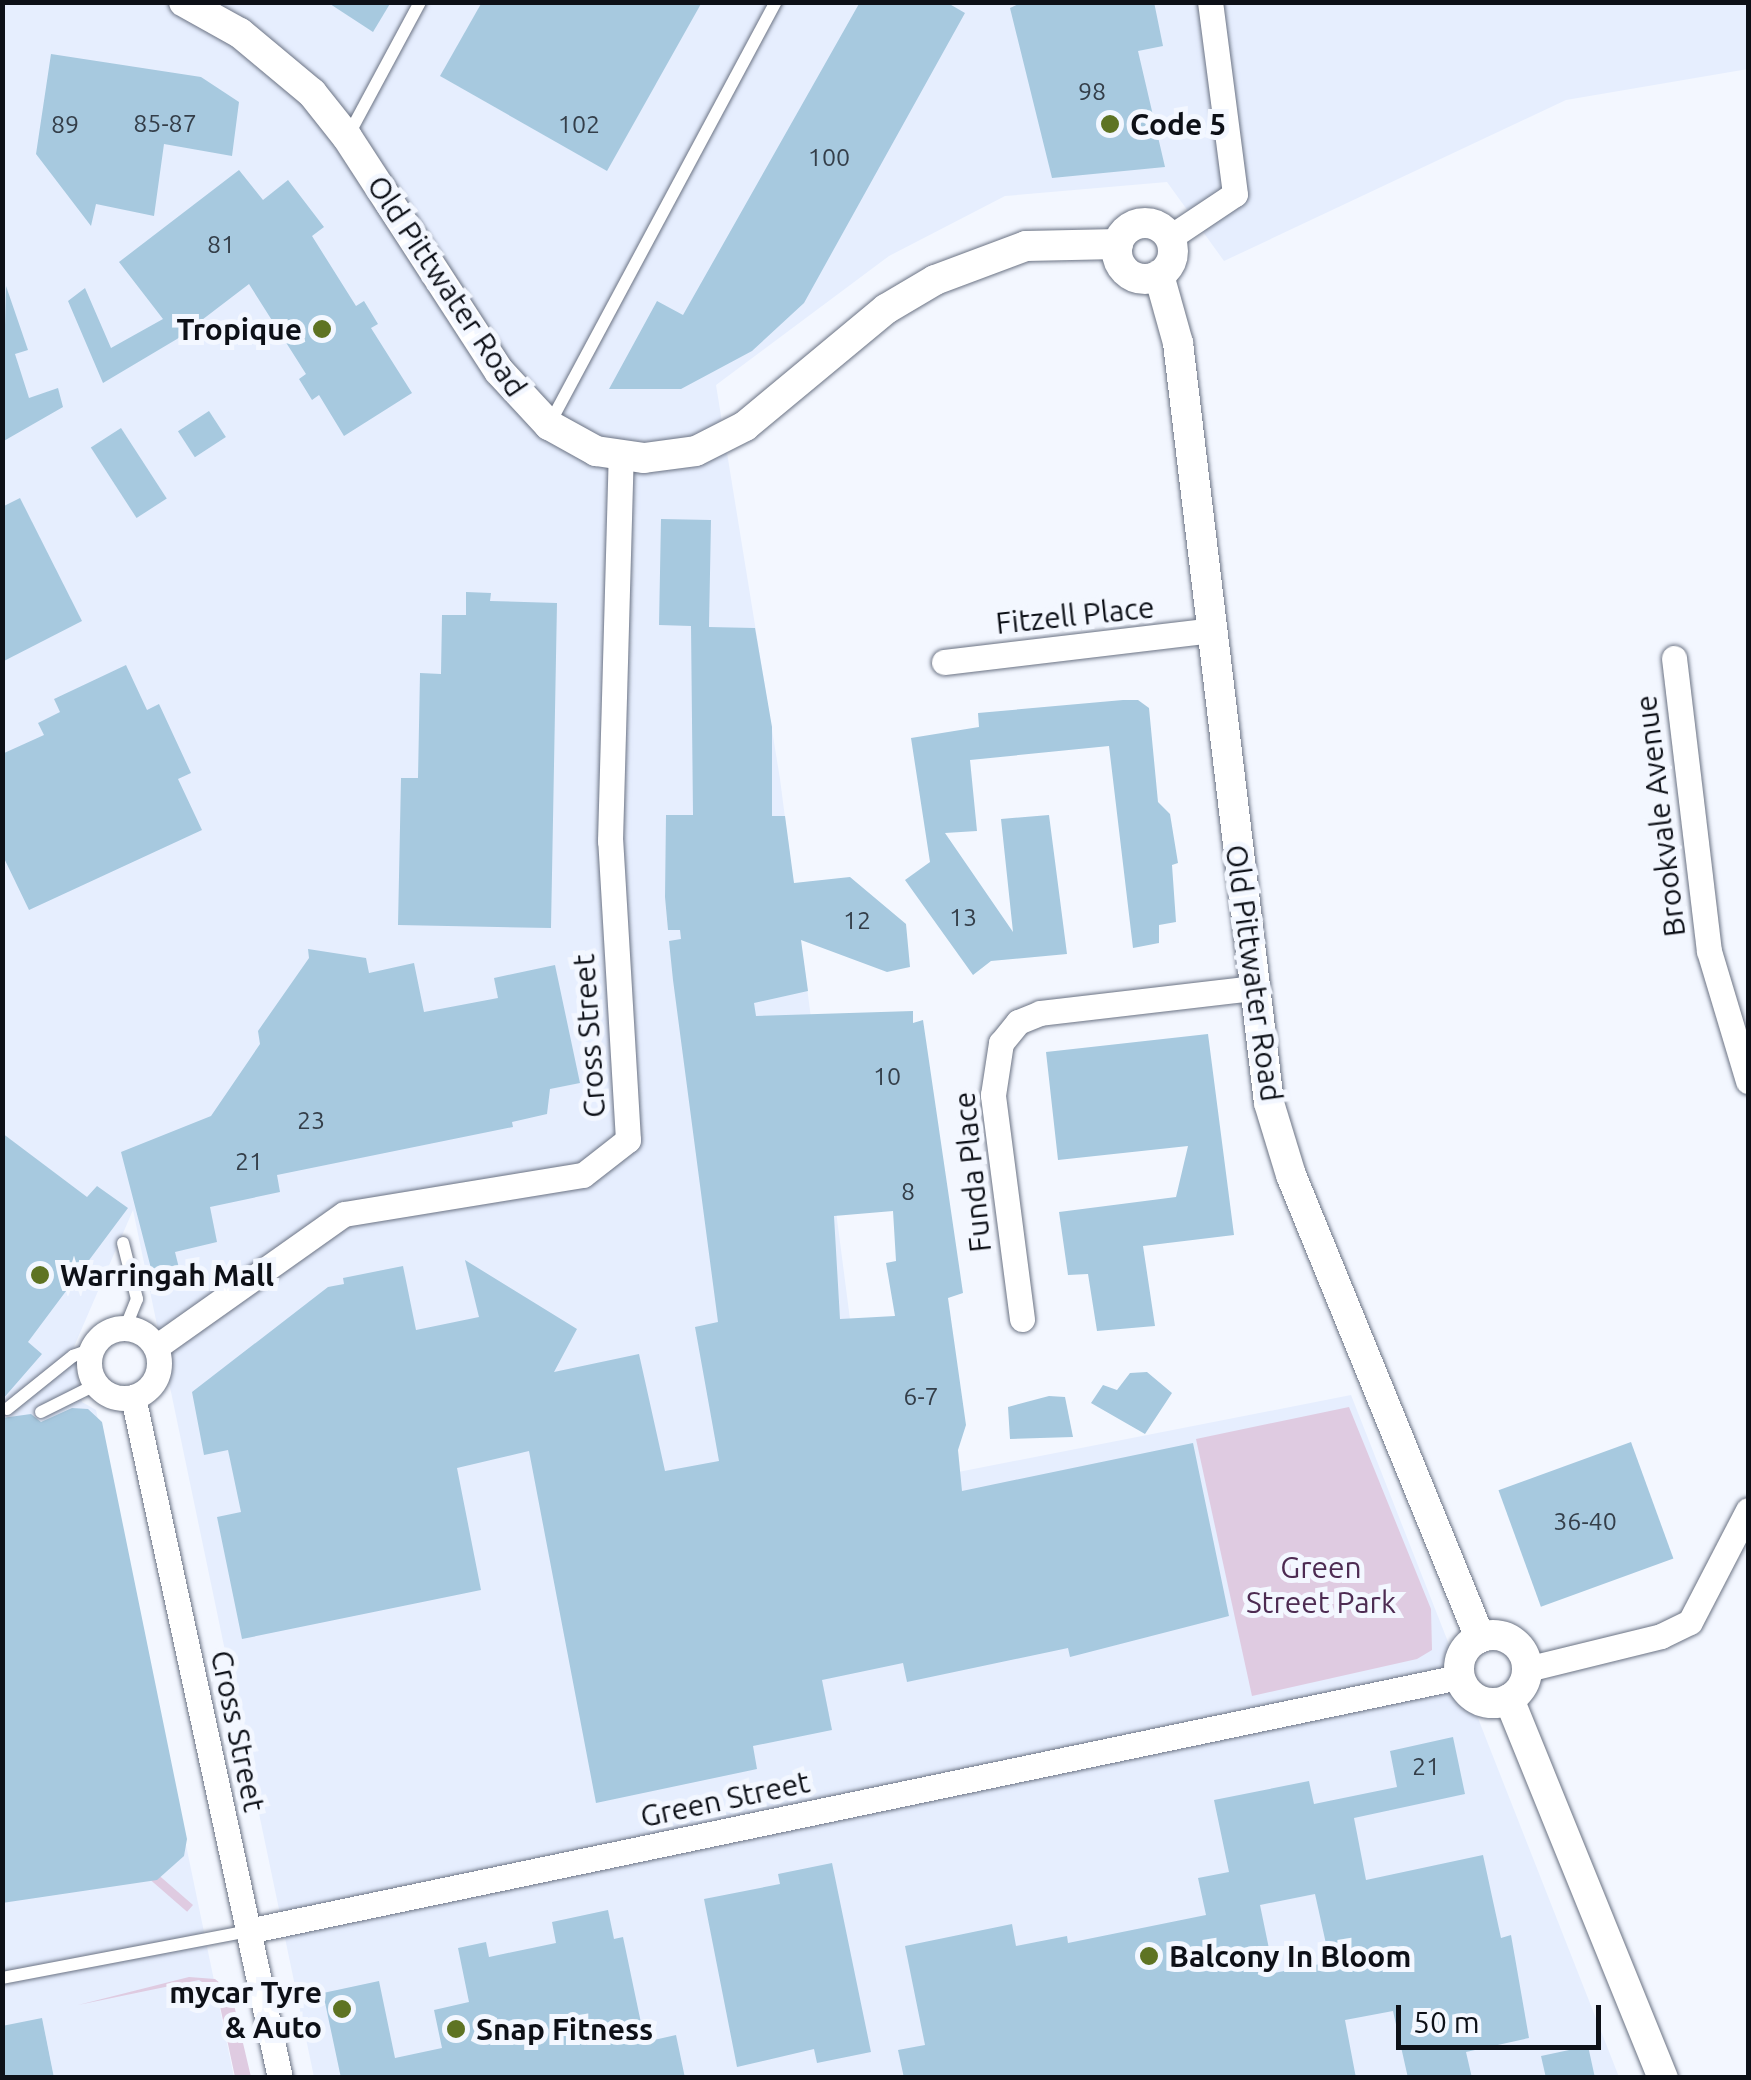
<!DOCTYPE html>
<html>
<head>
<meta charset="utf-8">
<style>
  body { margin:0 }
  #map { position:relative; width:1751px; height:2080px; overflow:hidden; background:#f3f7ff; font-family:Ubuntu,sans-serif }
  div>[style] { position:absolute }
  .built>* { inset:0; background:#e6eefe }
  .green>* { inset:0; background:#dfcbe1; transform-origin:0 0 }
  .building>* { inset:0; background:#a7c9df; transform-origin:0 0 }
  .roads { filter:drop-shadow(0 0 2px #6b7384) drop-shadow(0 0 2px #6b7384) }
  .service>* { height:12px; margin:-6px; padding:0 6px; transform-origin:6px; border-radius:6px; background:#fff }
  .minor>* { height:25px; margin:-12.5px; padding:0 12.5px; transform-origin:12.5px; border-radius:12.5px; background:#fff }
  .minor>.ring { margin:-12.5px; padding:0; box-sizing:content-box; background:none; border:25px solid #fff; border-radius:50% }
  .tertiary>* { height:30px; margin:-15px; padding:0 15px; transform-origin:15px; border-radius:15px; background:#fff }
  .tertiary>.ring { margin:-15px; padding:0; box-sizing:content-box; background:none; border:30px solid #fff; border-radius:50% }
  .dots>* { width:28px; height:28px; translate:-50% -50%; box-sizing:border-box; border:5px solid #f3f7ff; border-radius:50% }
  span { translate:-50% -50%; white-space:nowrap; text-align:center; line-height:1.15; -webkit-text-stroke:10px #f3f7ff; paint-order:stroke }
  .number-label { font-size:25px; color:#343e49 }
  .number-label span { -webkit-text-stroke-width:0 }
  .poi-label { font-size:30px; color:#0d1017; font-weight:700 }
  .left { translate:0 -50%; text-align:left }
  .right { translate:-100% -50%; text-align:right }
  .street-label { font-size:30px; color:#0d1017 }
  .park-label { font-size:30px; color:#4d2b52 }
  .frame { position:absolute; inset:0; border:5px solid #0d1017; pointer-events:none }
  .scale { position:absolute; left:1396px; top:2005px; width:205px; height:45px; box-sizing:border-box; border:5px solid #0d1017; border-top:0; padding-left:12px; font-size:30px; line-height:35px; white-space:nowrap; color:#0d1017; -webkit-text-stroke:8px #f3f7ff; paint-order:stroke }
</style>
</head>
<body>
<div id="map">
  <div class="built">
    <div style="clip-path:polygon(3px 3px,1748px 3px,1748px 69px,1566px 100px,1224px 261px,1167px 182px,1005px 196px,889px 256px,716px 385px,780px 779px,872px 1489px,1351px 1395px,1619px 2077px,314px 2077px,133px 1210px,73px 1349px,82px 1402px,96px 1410px,234px 2077px,3px 2078px)"></div>
  </div>
  <div class="green">
    <div style="clip-path:polygon(1349px 1407px,1431px 1609px,1432px 1650px,1417px 1659px,1252px 1696px,1196px 1439px)"></div>
    <div style="left:193px;top:1905px;width:9px;height:194px;rotate:131deg"></div>
    <div style="clip-path:polygon(189px 1977px,215px 1979px,231px 1992px,251px 2077px,235px 2077px,217px 1992px,199px 1980px,78px 2005px)"></div>
  </div>
  <div class="building">
    <div style="clip-path:polygon(327px 2px,391px 2px,373px 32px)"></div>
    <div style="clip-path:polygon(482px 2px,702px 2px,607px 171px,440px 76px)"></div>
    <div style="clip-path:polygon(860px 2px,946px 2px,965px 13px,804px 303px,752px 351px,681px 389px,609px 389px,657px 301px,683px 315px)"></div>
    <div style="clip-path:polygon(1023px 2px,1154px 2px,1163px 46px,1138px 51px,1165px 167px,1052px 178px,1010px 8px)"></div>
    <div style="clip-path:polygon(51px 54px,201px 77px,239px 102px,232px 156px,164px 144px,154px 216px,96px 204px,91px 226px,36px 154px)"></div>
    <div style="clip-path:polygon(239px 170px,263px 200px,288px 180px,324px 227px,312px 236px,356px 306px,364px 301px,378px 324px,371px 328px,412px 393px,344px 436px,319px 395px,312px 400px,299px 379px,306px 374px,249px 284px,177px 339px,103px 383px,68px 301px,85px 288px,111px 348px,163px 319px,119px 262px)"></div>
    <div style="clip-path:polygon(6px 286px,28px 350px,15px 354px,29px 398px,58px 388px,63px 407px,2px 442px)"></div>
    <div style="left:209px;top:411px;width:31px;height:37px;rotate:57deg"></div>
    <div style="left:121px;top:428px;width:84px;height:36px;rotate:57deg"></div>
    <div style="clip-path:polygon(20px 498px,82px 621px,2px 662px,2px 507px)"></div>
    <div style="clip-path:polygon(evenodd,661px 519px,711px 520px,709px 627px,755px 628px,772px 727px,772px 816px,785px 816px,794px 883px,850px 877px,906px 924px,910px 967px,887px 972px,801px 940px,808px 991px,754px 1003px,756px 1016px,913px 1011px,913px 1023px,923px 1020px,963px 1293px,948px 1298px,966px 1425px,958px 1450px,962px 1491px,1193px 1443px,1229px 1616px,1070px 1657px,1068px 1648px,907px 1682px,903px 1663px,822px 1680px,832px 1730px,753px 1746px,757px 1769px,596px 1803px,529px 1451px,457px 1468px,481px 1590px,242px 1639px,217px 1517px,241px 1512px,228px 1450px,204px 1455px,192px 1392px,328px 1287px,344px 1284px,343px 1278px,403px 1266px,416px 1330px,479px 1317px,465px 1260px,577px 1329px,554px 1372px,639px 1354px,665px 1471px,719px 1461px,695px 1327px,718px 1322px,673px 980px,669px 941px,681px 939px,680px 930px,668px 930px,665px 897px,666px 815px,693px 815px,691px 626px,659px 625px,661px 519px,893px 1211px,896px 1261px,886px 1263px,895px 1316px,840px 1319px,834px 1216px,893px 1211px)"></div>
    <div style="clip-path:polygon(466px 592px,491px 593px,490px 601px,557px 603px,551px 928px,398px 925px,401px 778px,418px 778px,420px 673px,441px 674px,442px 615px,466px 615px)"></div>
    <div style="clip-path:polygon(126px 665px,147px 710px,159px 704px,191px 773px,178px 779px,202px 830px,29px 910px,2px 854px,2px 754px,44px 735px,38px 723px,60px 712px,54px 699px)"></div>
    <div style="clip-path:polygon(1123px 700px,1138px 700px,1149px 708px,1158px 802px,1170px 814px,1178px 863px,1172px 865px,1176px 922px,1159px 925px,1159px 943px,1133px 948px,1109px 746px,970px 760px,977px 831px,945px 833px,1013px 932px,1001px 819px,1049px 815px,1067px 954px,991px 961px,973px 975px,905px 880px,930px 862px,911px 738px,979px 727px,978px 713px)"></div>
    <div style="clip-path:polygon(308px 949px,366px 958px,369px 973px,414px 963px,424px 1012px,498px 998px,494px 978px,555px 965px,580px 1083px,550px 1089px,547px 1114px,512px 1122px,513px 1127px,277px 1175px,280px 1192px,210px 1207px,217px 1242px,175px 1252px,180px 1272px,154px 1280px,121px 1152px,211px 1116px,260px 1044px,258px 1031px,309px 958px)"></div>
    <div style="clip-path:polygon(1208px 1034px,1234px 1235px,1143px 1246px,1155px 1326px,1097px 1331px,1088px 1274px,1068px 1275px,1059px 1212px,1176px 1197px,1188px 1146px,1058px 1160px,1046px 1052px)"></div>
    <div style="clip-path:polygon(2px 1133px,87px 1197px,97px 1186px,128px 1208px,28px 1342px,42px 1354px,2px 1400px)"></div>
    <div style="clip-path:polygon(1147px 1372px,1172px 1393px,1145px 1434px,1091px 1403px,1103px 1385px,1117px 1390px,1130px 1373px)"></div>
    <div style="clip-path:polygon(1049px 1396px,1065px 1397px,1073px 1437px,1010px 1439px,1008px 1407px)"></div>
    <div style="clip-path:polygon(72px 1408px,88px 1409px,102px 1422px,187px 1839px,184px 1856px,157px 1880px,2px 1903px,2px 1418px,31px 1414px,41px 1422px)"></div>
    <div style="left:1631px;top:1442px;width:124px;height:141px;rotate:70deg"></div>
    <div style="clip-path:polygon(evenodd,1453px 1737px,1465px 1794px,1354px 1818px,1366px 1880px,1483px 1855px,1501px 1938px,1511px 1935px,1529px 2038px,1466px 2052px,1472px 2078px,1408px 2078px,1393px 2011px,1345px 2020px,1356px 2078px,904px 2078px,898px 2050px,925px 2045px,905px 1946px,1012px 1924px,1016px 1946px,1067px 1936px,1068px 1943px,1206px 1915px,1198px 1878px,1229px 1872px,1214px 1800px,1309px 1781px,1314px 1804px,1397px 1787px,1390px 1751px,1453px 1737px,1315px 1894px,1330px 1962px,1274px 1973px,1260px 1905px,1315px 1894px)"></div>
    <div style="clip-path:polygon(832px 1863px,871px 2052px,817px 2063px,814px 2049px,737px 2067px,704px 1899px,780px 1884px,778px 1874px)"></div>
    <div style="clip-path:polygon(608px 1910px,614px 1939px,623px 1937px,645px 2042px,676px 2035px,685px 2078px,341px 2078px,323px 1993px,379px 1981px,395px 2058px,442px 2048px,434px 2010px,469px 2002px,458px 1948px,486px 1942px,489px 1957px,556px 1943px,552px 1922px)"></div>
    <div style="clip-path:polygon(42px 2018px,54px 2078px,2px 2078px,2px 2026px)"></div>
    <div style="clip-path:polygon(1588px 2046px,1595px 2078px,1546px 2078px,1541px 2056px)"></div>
  </div>
  <div class="roads">
    <div class="service">
      <div style="left:349px;top:134px;width:150px;rotate:-61.7deg"></div>
      <div style="left:550px;top:423px;width:478px;rotate:-61.8deg"></div>
      <div style="left:123px;top:1243px;width:58px;rotate:76deg"></div>
      <div style="left:137px;top:1299px;width:31px;rotate:112deg"></div>
      <div style="left:7px;top:1409px;width:85px;rotate:-38.8deg"></div>
      <div style="left:73px;top:1356px;width:20px;rotate:-20deg"></div>
      <div style="left:41px;top:1412px;width:63px;rotate:-26.6deg"></div>
      <div style="left:2px;top:1978px;width:250px;rotate:-10.8deg"></div>
    </div>
    <div class="minor">
      <div style="left:1169px;top:238px;width:79px;rotate:-33.7deg"></div>
      <div style="left:1235px;top:194px;width:194px;rotate:-97.4deg"></div>
      <div style="left:1674px;top:658px;width:295px;rotate:83.2deg"></div>
      <div style="left:1709px;top:951px;width:136px;rotate:73.3deg"></div>
      <div style="left:944px;top:662px;width:270px;rotate:-6.8deg"></div>
      <div style="left:1022px;top:1319px;width:226px;rotate:-97.4deg"></div>
      <div style="left:993px;top:1095px;width:53px;rotate:-81.3deg"></div>
      <div style="left:1001px;top:1043px;width:27px;rotate:-51deg"></div>
      <div style="left:1018px;top:1022px;width:24px;rotate:-22deg"></div>
      <div style="left:1040px;top:1013px;width:214px;rotate:-6.7deg"></div>
      <div class="ring" style="left:89px;top:1328px;width:45px;height:45px"></div>
      <div style="left:156px;top:1347px;width:230px;rotate:-35.3deg"></div>
      <div style="left:344px;top:1214px;width:242px;rotate:-9.3deg"></div>
      <div style="left:583px;top:1175px;width:57px;rotate:-37.9deg"></div>
      <div style="left:628px;top:1140px;width:300px;rotate:-93.4deg"></div>
      <div style="left:610px;top:841px;width:384px;rotate:-88.4deg"></div>
      <div style="left:133px;top:1397px;width:697px;rotate:77.82deg"></div>
      <div style="left:1527px;top:1669px;width:138px;rotate:-13.8deg"></div>
      <div style="left:1661px;top:1636px;width:32px;rotate:-26deg"></div>
      <div style="left:1690px;top:1622px;width:126px;rotate:-62.6deg"></div>
      <div style="left:248px;top:1931px;width:1237px;rotate:-11.85deg"></div>
    </div>
    <div class="tertiary">
      <div style="left:184px;top:2px;width:64px;rotate:29deg"></div>
      <div style="left:240px;top:33px;width:94px;rotate:39.8deg"></div>
      <div style="left:312px;top:93px;width:56px;rotate:51.5deg"></div>
      <div style="left:347px;top:137px;width:279px;rotate:57deg"></div>
      <div style="left:499px;top:371px;width:74px;rotate:47.2deg"></div>
      <div style="left:549px;top:425px;width:54px;rotate:29deg"></div>
      <div style="left:596px;top:451px;width:49px;rotate:8.3deg"></div>
      <div style="left:644px;top:458px;width:52px;rotate:-7.7deg"></div>
      <div style="left:696px;top:451px;width:55px;rotate:-27deg"></div>
      <div style="left:745px;top:426px;width:183px;rotate:-39.7deg"></div>
      <div style="left:886px;top:309px;width:57px;rotate:-30.6deg"></div>
      <div style="left:935px;top:280px;width:97px;rotate:-20.5deg"></div>
      <div style="left:1026px;top:246px;width:92px;rotate:-1.2deg"></div>
      <div class="ring" style="left:1117px;top:223px;width:26px;height:26px"></div>
      <div style="left:1159px;top:275px;width:71px;rotate:74.4deg"></div>
      <div style="left:1178px;top:343px;width:765px;rotate:83.17deg"></div>
      <div style="left:1269px;top:1103px;width:75px;rotate:73deg"></div>
      <div style="left:1291px;top:1175px;width:500px;rotate:67.79deg"></div>
      <div class="ring" style="left:1459px;top:1635px;width:38px;height:38px"></div>
      <div style="left:1509px;top:1699px;width:409px;rotate:67.9deg"></div>
    </div>
  </div>
  <div class="dots">
    <div style="left:1110px;top:124px;background:#5e7323"></div>
    <div style="left:322px;top:329px;background:#5e7323"></div>
    <div style="left:40px;top:1275px;background:#5e7323"></div>
    <div style="left:1149px;top:1956px;background:#5e7323"></div>
    <div style="left:342px;top:2009px;background:#5e7323"></div>
    <div style="left:456px;top:2029px;background:#5e7323"></div>
  </div>
  <div class="number-label">
    <span style="left:1092px;top:91px">98</span>
    <span style="left:165px;top:123px">85-87</span>
    <span style="left:65px;top:124px">89</span>
    <span style="left:579px;top:124px">102</span>
    <span style="left:829px;top:157px">100</span>
    <span style="left:221px;top:244px">81</span>
    <span style="left:963px;top:917px">13</span>
    <span style="left:857px;top:920px">12</span>
    <span style="left:887px;top:1076px">10</span>
    <span style="left:311px;top:1120px">23</span>
    <span style="left:249px;top:1161px">21</span>
    <span style="left:908px;top:1191px">8</span>
    <span style="left:921px;top:1396px">6-7</span>
    <span style="left:1585px;top:1521px">36-40</span>
    <span style="left:1426px;top:1766px">21</span>
  </div>
  <div class="poi-label">
    <span class="left" style="left:1130px;top:124px">Code 5</span>
    <span class="right" style="left:302px;top:329px">Tropique</span>
    <span class="left" style="left:60px;top:1275px">Warringah Mall</span>
    <span class="left" style="left:1169px;top:1956px">Balcony In Bloom</span>
    <span class="right" style="left:322px;top:2009px">mycar Tyre<br>&amp; Auto</span>
    <span class="left" style="left:476px;top:2029px">Snap Fitness</span>
  </div>
  <div class="street-label">
    <span style="left:447px;top:286px;rotate:56deg">Old Pittwater Road</span>
    <span style="left:1075px;top:615px;rotate:-6deg">Fitzell Place</span>
    <span style="left:1660px;top:816px;rotate:-97deg">Brookvale Avenue</span>
    <span style="left:1254px;top:973px;rotate:82deg">Old Pittwater Road</span>
    <span style="left:589px;top:1036px;rotate:-94deg">Cross Street</span>
    <span style="left:972px;top:1172px;rotate:-96deg">Funda Place</span>
    <span style="left:238px;top:1731px;rotate:78deg">Cross Street</span>
    <span style="left:725px;top:1799px;rotate:-12deg">Green Street</span>
  </div>
  <div class="park-label">
    <span style="left:1321px;top:1584px">Green<br>Street Park</span>
  </div>
  <div class="frame"></div>
  <div class="scale">50 m</div>
</div>
</body>
</html>
